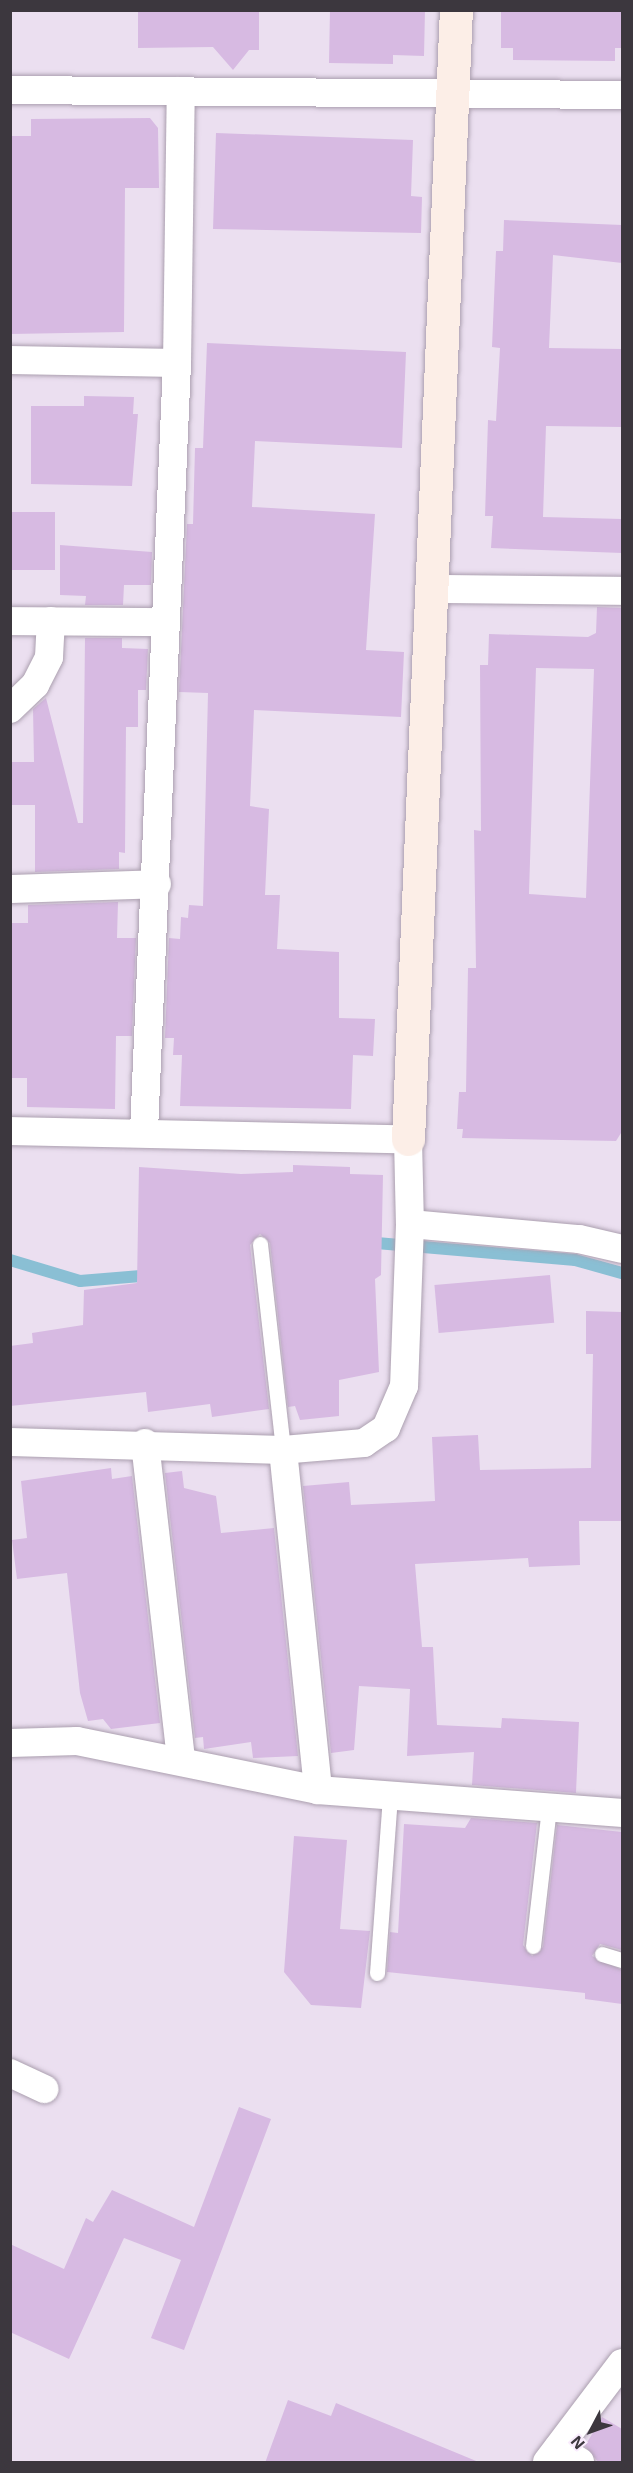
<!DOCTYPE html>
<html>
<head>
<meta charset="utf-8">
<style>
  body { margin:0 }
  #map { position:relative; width:633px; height:2473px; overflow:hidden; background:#ebdff0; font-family:"Exo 2",sans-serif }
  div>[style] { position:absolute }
  .stream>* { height:12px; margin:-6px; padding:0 6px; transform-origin:6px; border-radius:6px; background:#8abfd4 }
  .building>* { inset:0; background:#d7bae2; transform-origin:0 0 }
  .roads { filter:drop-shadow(0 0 2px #ab9faf) drop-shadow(0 0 2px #ab9faf) }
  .lane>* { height:15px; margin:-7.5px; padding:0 7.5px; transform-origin:7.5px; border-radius:7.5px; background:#fff }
  .street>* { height:28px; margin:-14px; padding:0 14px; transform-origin:14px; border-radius:14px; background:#fff }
  .secondary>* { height:33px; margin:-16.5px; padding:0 16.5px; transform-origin:16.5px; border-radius:16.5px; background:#fceee7 }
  span { translate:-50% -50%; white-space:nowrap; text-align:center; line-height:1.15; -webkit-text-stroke:4.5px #f9ecfd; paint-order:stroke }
  .frame { position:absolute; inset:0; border:12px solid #3c373e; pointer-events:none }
  .north { position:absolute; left:561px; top:2401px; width:60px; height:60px; -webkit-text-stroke:4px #f9ecfd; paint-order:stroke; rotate:229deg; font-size:16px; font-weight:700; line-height:24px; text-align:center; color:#3c373e }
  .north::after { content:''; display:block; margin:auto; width:21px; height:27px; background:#3c373e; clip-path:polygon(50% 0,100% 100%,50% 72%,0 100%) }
</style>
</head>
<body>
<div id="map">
  <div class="stream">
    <div style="left:365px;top:1242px;width:211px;rotate:4.9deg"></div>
    <div style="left:575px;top:1260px;width:49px;rotate:15.5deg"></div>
    <div style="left:10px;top:1260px;width:73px;rotate:16.7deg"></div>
    <div style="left:80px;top:1281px;width:73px;rotate:-4.7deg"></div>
  </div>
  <div class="building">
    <div style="clip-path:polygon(138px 10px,259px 10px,259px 50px,249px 50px,233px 70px,213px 47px,138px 48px)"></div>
    <div style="clip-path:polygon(330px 10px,425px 10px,424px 56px,393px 55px,393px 64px,329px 63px)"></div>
    <div style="clip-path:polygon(501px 10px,622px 10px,622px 48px,615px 48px,615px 61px,513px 60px,513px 48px,501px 48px)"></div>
    <div style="clip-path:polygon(150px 118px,158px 128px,159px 188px,125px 188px,124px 332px,10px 334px,10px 136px,31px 136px,31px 119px)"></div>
    <div style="clip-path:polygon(216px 133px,413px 140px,411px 196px,422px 197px,421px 233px,213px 229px)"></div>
    <div style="clip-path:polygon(504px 220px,622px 225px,622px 263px,553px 255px,549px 348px,622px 349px,622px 427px,546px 426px,543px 517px,622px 519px,622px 553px,491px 548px,493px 516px,485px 516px,488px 420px,496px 421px,500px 348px,492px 347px,496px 251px,503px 251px)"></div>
    <div style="clip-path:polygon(207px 343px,406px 352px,402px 448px,255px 441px,252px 507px,375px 514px,366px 650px,404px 652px,401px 717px,254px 710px,250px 806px,269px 809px,265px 895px,280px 895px,277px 949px,339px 952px,339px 1018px,375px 1019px,373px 1056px,353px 1055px,351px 1109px,180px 1106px,182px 1055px,173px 1055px,174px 1038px,165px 1038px,169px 938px,180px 939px,181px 917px,188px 918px,189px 905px,203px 906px,208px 693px,179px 692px,187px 524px,193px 524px,195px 448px,203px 448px)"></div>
    <div style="clip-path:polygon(84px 396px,134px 397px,133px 414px,138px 414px,132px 486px,31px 484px,31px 406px,84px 406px)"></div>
    <div style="left:10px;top:512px;width:45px;height:58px"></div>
    <div style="clip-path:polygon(60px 545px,152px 552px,151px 585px,124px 585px,123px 605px,85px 605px,86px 596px,60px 595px)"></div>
    <div style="clip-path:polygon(evenodd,597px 607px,622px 608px,621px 1133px,616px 1141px,462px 1138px,463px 1129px,457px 1129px,459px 1092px,466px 1092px,468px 968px,476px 968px,474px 830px,481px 831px,480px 665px,488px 665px,489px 634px,588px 637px,596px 633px,597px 607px,536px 668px,594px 669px,586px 898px,529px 894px,536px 668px)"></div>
    <div style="clip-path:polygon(85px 638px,122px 638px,122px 648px,148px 649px,146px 690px,138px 690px,138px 727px,126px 727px,125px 853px,119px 852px,119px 869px,35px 872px,35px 805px,10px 805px,10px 762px,34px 762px,33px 709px,46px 698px,78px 823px,83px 823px)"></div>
    <div style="clip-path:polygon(118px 902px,117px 938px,136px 938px,132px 1036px,116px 1036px,115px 1109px,27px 1107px,27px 1078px,10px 1078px,10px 923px,28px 923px,28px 905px)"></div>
    <div style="clip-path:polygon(293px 1165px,350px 1167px,350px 1174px,383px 1175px,381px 1275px,375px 1279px,379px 1372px,339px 1380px,339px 1416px,300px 1420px,295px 1406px,288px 1407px,270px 1243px,260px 1234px,250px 1245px,269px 1409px,212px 1417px,210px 1404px,148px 1412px,146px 1392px,10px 1406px,10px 1346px,33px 1343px,32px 1333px,83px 1325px,84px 1290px,137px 1283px,139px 1167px,241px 1174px,293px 1172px)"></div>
    <div style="left:550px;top:1275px;width:48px;height:116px;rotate:85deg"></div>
    <div style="clip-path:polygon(586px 1311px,622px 1312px,622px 1521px,579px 1521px,580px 1565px,529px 1567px,528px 1558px,415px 1564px,422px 1647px,433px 1647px,437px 1725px,501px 1728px,502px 1718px,579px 1722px,576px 1793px,472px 1785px,474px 1752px,407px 1756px,410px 1689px,359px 1686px,354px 1750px,331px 1753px,303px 1486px,349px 1482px,351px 1505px,435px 1501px,432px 1437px,478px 1435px,480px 1470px,591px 1468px,593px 1354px,586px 1354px)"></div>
    <div style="clip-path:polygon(111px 1468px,112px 1479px,132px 1476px,160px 1723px,111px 1729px,103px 1719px,88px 1721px,80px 1693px,67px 1573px,17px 1579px,12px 1540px,27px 1538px,21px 1481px)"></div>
    <div style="clip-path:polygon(182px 1471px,184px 1488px,216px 1496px,221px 1533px,274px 1528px,298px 1756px,253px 1758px,251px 1742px,204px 1749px,203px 1737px,195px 1738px,165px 1473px)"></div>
    <div style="clip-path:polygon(471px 1818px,537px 1823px,523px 1945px,532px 1956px,543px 1947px,557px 1825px,622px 1832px,622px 1950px,600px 1944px,592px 1956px,622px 1970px,622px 2004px,585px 1999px,585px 1993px,387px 1972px,390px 1932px,398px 1933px,404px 1824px,465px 1828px)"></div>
    <div style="clip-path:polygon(294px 1836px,347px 1840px,340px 1929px,370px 1931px,361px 2008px,311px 2005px,284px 1972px)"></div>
    <div style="clip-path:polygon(239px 2107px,271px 2119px,184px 2350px,151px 2338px,181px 2260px,124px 2238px,69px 2359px,10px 2332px,10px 2244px,64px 2269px,86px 2218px,93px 2222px,112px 2190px,194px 2227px)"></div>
    <div style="clip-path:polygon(288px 2400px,331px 2416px,336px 2403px,481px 2463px,265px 2463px)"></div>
    <div style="clip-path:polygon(602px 2417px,622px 2429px,622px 2463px,599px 2463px,585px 2446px)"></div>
  </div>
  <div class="roads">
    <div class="lane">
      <div style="left:260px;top:1244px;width:207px;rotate:83.6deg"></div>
      <div style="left:533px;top:1946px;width:140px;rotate:-83.4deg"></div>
      <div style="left:602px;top:1954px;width:21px;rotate:17deg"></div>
      <div style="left:377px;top:1973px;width:176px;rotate:-85.8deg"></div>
    </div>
    <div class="street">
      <div style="left:10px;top:90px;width:612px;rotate:0.47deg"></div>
      <div style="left:10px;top:360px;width:167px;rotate:1deg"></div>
      <div style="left:434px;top:589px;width:188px;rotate:0.6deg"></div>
      <div style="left:10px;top:621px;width:155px;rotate:0.4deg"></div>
      <div style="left:10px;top:709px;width:35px;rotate:-44deg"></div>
      <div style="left:35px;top:685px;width:31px;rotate:-63deg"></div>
      <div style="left:49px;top:657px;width:36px;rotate:-87deg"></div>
      <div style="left:10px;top:889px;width:147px;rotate:-1.9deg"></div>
      <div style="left:10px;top:1131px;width:398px;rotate:1.2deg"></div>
      <div style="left:408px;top:1139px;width:85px;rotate:88.7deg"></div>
      <div style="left:410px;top:1224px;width:162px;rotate:92.1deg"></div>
      <div style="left:404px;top:1386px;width:46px;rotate:113.2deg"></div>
      <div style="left:386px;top:1428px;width:27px;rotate:146deg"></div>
      <div style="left:364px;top:1443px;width:81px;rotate:175.1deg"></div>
      <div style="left:283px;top:1450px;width:273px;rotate:-178.3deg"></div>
      <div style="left:144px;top:1131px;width:769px;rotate:-87.54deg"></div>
      <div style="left:177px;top:363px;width:272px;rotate:-89.2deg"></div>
      <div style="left:410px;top:1224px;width:170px;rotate:5.1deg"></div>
      <div style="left:579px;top:1239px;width:44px;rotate:13.1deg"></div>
      <div style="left:145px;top:1443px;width:320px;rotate:83.5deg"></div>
      <div style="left:283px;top:1450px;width:342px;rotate:84.1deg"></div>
      <div style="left:10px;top:1743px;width:67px;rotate:-1.7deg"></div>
      <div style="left:77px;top:1741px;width:246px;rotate:11.5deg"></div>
      <div style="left:318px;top:1790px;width:305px;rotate:4.3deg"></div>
      <div style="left:10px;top:2073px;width:38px;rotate:25deg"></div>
      <div style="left:558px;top:2448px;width:26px;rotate:32deg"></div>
      <div style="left:547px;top:2462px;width:124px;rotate:-52.9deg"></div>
    </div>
    <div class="secondary">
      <div style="left:408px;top:1139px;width:1130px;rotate:-87.57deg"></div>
    </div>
  </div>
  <div class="frame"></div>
  <div class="north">N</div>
</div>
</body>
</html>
